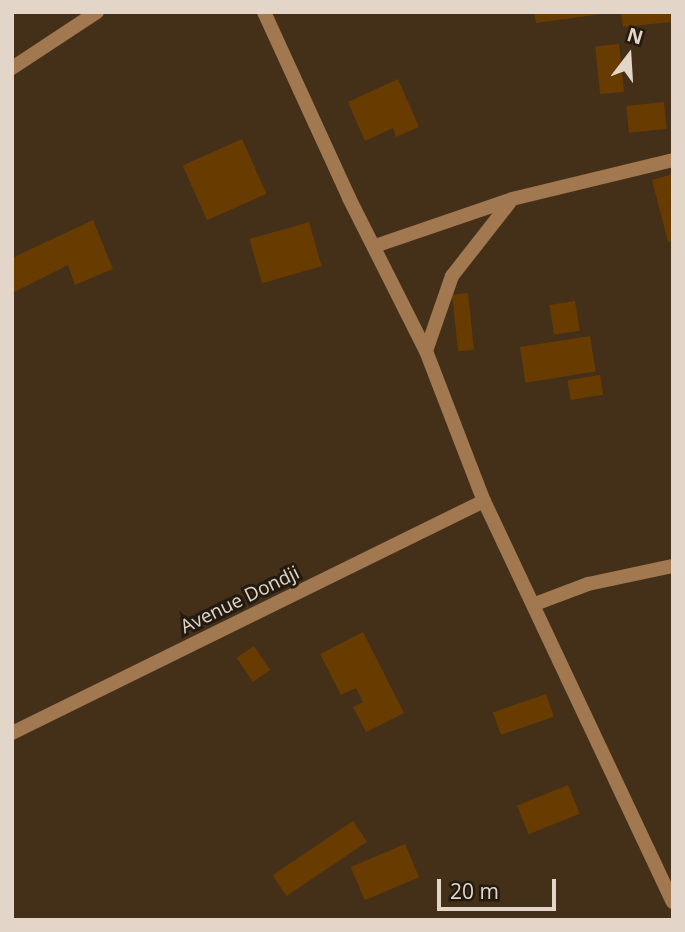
<!DOCTYPE html>
<html>
<head>
<meta charset="utf-8">
<style>
  body { margin:0 }
  #map { position:relative; width:685px; height:932px; overflow:hidden; background:#442f19; font-family:"Open Sans",sans-serif }
  div>[style] { position:absolute }
  .building>* { inset:0; background:#683c01; transform-origin:0 0 }
  .street>* { height:14px; margin:-7px; padding:0 7px; transform-origin:7px; border-radius:7px; background:#a1784f }
  span { translate:-50% -50%; white-space:nowrap; text-align:center; line-height:1.15; -webkit-text-stroke:6px #231a10; paint-order:stroke }
  .street-label { font-size:19px; color:#e3d5c8 }
  .frame { position:absolute; inset:0; border:14px solid #e3d5c8; pointer-events:none }
  .north { position:absolute; left:594px; top:21px; width:70px; height:70px; -webkit-text-stroke:5px #231a10; paint-order:stroke; rotate:17deg; font-size:19px; font-weight:700; line-height:28px; text-align:center; color:#e3d5c8 }
  .north::after { content:''; display:block; margin:auto; width:24px; height:32px; background:#e3d5c8; clip-path:polygon(50% 0,100% 100%,50% 72%,0 100%) }
  .scale { position:absolute; left:437px; top:879px; width:119px; height:32px; box-sizing:border-box; border:4px solid #e3d5c8; border-top:0; padding-left:9px; font-size:21px; line-height:24px; white-space:nowrap; color:#e3d5c8; -webkit-text-stroke:5px #231a10; paint-order:stroke }
</style>
</head>
<body>
<div id="map">
  <div class="building">
    <div style="clip-path:polygon(534px 12px,602px 12px,602px 14px,536px 23px)"></div>
    <div style="clip-path:polygon(621px 12px,670px 12px,671px 22px,623px 27px)"></div>
    <div style="left:619px;top:44px;width:48px;height:24px;rotate:84deg"></div>
    <div style="clip-path:polygon(398px 79px,419px 127px,396px 137px,393px 128px,365px 141px,348px 102px)"></div>
    <div style="left:664px;top:102px;width:27px;height:38px;rotate:84deg"></div>
    <div style="left:242px;top:139px;width:60px;height:65px;rotate:66deg"></div>
    <div style="clip-path:polygon(673px 174px,673px 241px,668px 242px,652px 180px)"></div>
    <div style="clip-path:polygon(93px 220px,113px 269px,75px 285px,68px 265px,12px 293px,12px 258px)"></div>
    <div style="left:309px;top:222px;width:46px;height:62px;rotate:74deg"></div>
    <div style="left:468px;top:293px;width:57px;height:16px;rotate:84deg"></div>
    <div style="left:575px;top:301px;width:30px;height:26px;rotate:81deg"></div>
    <div style="left:590px;top:336px;width:36px;height:71px;rotate:81deg"></div>
    <div style="left:600px;top:375px;width:20px;height:33px;rotate:81deg"></div>
    <div style="clip-path:polygon(363px 632px,404px 713px,366px 732px,353px 707px,363px 702px,356px 688px,341px 695px,320px 654px)"></div>
    <div style="left:254px;top:646px;width:29px;height:21px;rotate:56deg"></div>
    <div style="left:546px;top:694px;width:24px;height:56px;rotate:71deg"></div>
    <div style="left:568px;top:785px;width:31px;height:55px;rotate:68deg"></div>
    <div style="left:353px;top:821px;width:25px;height:97px;rotate:56deg"></div>
    <div style="left:405px;top:844px;width:36px;height:59px;rotate:67deg"></div>
  </div>
  <div class="street">
    <div style="left:264px;top:12px;width:205px;rotate:65.4deg"></div>
    <div style="left:349px;top:198px;width:171px;rotate:63.3deg"></div>
    <div style="left:426px;top:351px;width:161px;rotate:68.9deg"></div>
    <div style="left:484px;top:501px;width:443px;rotate:64.8deg"></div>
    <div style="left:12px;top:68px;width:102px;rotate:-33.4deg"></div>
    <div style="left:375px;top:246px;width:145px;rotate:-18.9deg"></div>
    <div style="left:512px;top:199px;width:166px;rotate:-13.6deg"></div>
    <div style="left:426px;top:351px;width:79px;rotate:-70.9deg"></div>
    <div style="left:452px;top:276px;width:94px;rotate:-51.9deg"></div>
    <div style="left:535px;top:604px;width:57px;rotate:-20.7deg"></div>
    <div style="left:588px;top:584px;width:87px;rotate:-12deg"></div>
    <div style="left:12px;top:733px;width:526px;rotate:-26.18deg"></div>
  </div>
  <div class="street-label">
    <span style="left:240px;top:600px;rotate:-26deg">Avenue Dondji</span>
  </div>
  <div class="frame"></div>
  <div class="north">N</div>
  <div class="scale">20 m</div>
</div>
</body>
</html>
